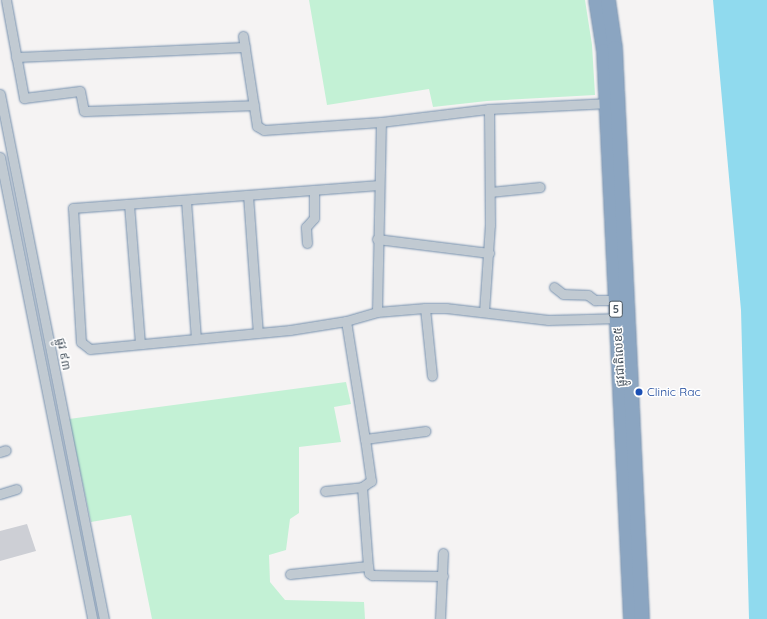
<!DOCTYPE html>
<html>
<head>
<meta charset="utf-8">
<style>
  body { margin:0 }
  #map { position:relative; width:767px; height:619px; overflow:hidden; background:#f5f3f3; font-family:Quicksand,"Noto Sans Khmer",sans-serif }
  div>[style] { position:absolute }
  .green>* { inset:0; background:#c3f1d5 }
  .water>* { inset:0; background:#90daee }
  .building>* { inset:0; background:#cdcfd5 }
  .roads { filter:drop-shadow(0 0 1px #7690ad) drop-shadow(0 0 1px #7690ad) }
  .minor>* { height:9px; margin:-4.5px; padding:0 4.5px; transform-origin:4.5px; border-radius:4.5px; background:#c1cad2 }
  .highway>* { height:14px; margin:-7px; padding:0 7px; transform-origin:7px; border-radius:7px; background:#8ba5c1 }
  .dots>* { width:11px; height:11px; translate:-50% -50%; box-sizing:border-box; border:2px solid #fff; border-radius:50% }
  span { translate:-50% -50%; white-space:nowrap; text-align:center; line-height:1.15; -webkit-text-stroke:3px #fff; paint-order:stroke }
  .shield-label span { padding:1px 3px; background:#fff; border:1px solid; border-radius:3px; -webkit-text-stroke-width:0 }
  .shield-label { font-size:11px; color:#4a5661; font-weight:700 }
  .street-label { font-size:12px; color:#4a5661 }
  .transit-label { font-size:12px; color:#164399 }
  .left { translate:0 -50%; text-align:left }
</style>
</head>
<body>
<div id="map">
  <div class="green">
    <div style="clip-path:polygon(309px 0,585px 0,592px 45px,595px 95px,487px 101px,433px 107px,429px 89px,327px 105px)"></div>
    <div style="clip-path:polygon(346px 382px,351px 404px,334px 407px,341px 442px,299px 447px,299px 513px,290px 519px,286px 550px,269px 555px,270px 582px,285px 600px,364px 602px,365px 619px,152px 619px,131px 515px,91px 522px,69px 419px)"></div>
  </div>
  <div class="water">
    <div style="clip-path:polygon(713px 0,767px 0,767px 619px,749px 619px,741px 310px)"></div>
  </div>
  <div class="building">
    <div style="clip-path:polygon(27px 524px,36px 551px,0 561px,0 531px)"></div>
  </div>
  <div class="roads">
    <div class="minor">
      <div style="left:6px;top:0;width:100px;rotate:79.6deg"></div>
      <div style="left:24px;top:98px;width:56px;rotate:-7.1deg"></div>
      <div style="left:80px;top:91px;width:20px;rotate:79deg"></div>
      <div style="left:84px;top:111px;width:170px;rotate:-2deg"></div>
      <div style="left:243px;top:36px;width:91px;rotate:81.2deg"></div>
      <div style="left:257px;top:126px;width:8px;rotate:30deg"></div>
      <div style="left:264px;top:130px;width:117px;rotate:-3.9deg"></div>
      <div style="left:381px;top:122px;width:109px;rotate:-6.9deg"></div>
      <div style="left:489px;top:109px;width:121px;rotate:-2.8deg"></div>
      <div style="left:16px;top:57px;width:229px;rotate:-2.5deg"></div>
      <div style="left:0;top:94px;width:535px;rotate:78.8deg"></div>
      <div style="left:0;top:157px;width:471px;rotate:78.7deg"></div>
      <div style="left:379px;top:185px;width:307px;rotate:175.7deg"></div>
      <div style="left:73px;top:208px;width:134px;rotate:86.6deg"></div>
      <div style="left:81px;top:342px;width:11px;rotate:38deg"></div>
      <div style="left:90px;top:349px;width:201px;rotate:-5.4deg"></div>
      <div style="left:290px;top:330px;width:57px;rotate:-9.1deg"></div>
      <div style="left:346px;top:321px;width:32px;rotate:-16deg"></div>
      <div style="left:377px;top:312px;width:48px;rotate:-4.8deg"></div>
      <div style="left:425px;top:308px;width:21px"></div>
      <div style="left:446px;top:308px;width:103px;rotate:6.7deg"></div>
      <div style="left:548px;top:320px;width:73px;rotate:-1.6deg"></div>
      <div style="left:490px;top:192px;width:50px;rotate:-5.7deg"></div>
      <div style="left:248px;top:195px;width:138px;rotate:85.9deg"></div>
      <div style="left:186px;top:200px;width:139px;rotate:85.9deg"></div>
      <div style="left:129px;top:204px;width:140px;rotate:85.5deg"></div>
      <div style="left:377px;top:239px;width:113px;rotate:7.1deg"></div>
      <div style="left:307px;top:243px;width:16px;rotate:-94deg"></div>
      <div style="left:306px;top:227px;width:12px;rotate:-48deg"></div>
      <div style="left:314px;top:218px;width:27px;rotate:-90deg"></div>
      <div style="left:554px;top:287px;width:11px;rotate:38deg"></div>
      <div style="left:563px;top:294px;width:25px;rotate:2deg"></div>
      <div style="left:588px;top:295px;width:9px;rotate:36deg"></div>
      <div style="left:595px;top:300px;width:21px"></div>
      <div style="left:425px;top:308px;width:68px;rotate:84.1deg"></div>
      <div style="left:377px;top:312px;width:190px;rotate:-88.8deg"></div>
      <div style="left:484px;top:312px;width:87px;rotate:-86.1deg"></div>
      <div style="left:490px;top:225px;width:116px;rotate:-90.5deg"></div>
      <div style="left:346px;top:321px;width:120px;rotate:80.9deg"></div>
      <div style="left:0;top:452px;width:6px;rotate:-18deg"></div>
      <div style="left:362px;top:487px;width:11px;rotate:-34deg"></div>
      <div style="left:371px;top:481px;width:42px;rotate:-98.1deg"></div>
      <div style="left:365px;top:439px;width:61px;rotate:-7.6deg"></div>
      <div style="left:325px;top:491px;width:37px;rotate:-6deg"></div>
      <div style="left:362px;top:487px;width:79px;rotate:85.7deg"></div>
      <div style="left:0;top:494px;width:17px;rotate:-17deg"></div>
      <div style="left:290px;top:574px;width:78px;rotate:-5.9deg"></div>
      <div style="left:368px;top:566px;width:7px;rotate:82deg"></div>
      <div style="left:369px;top:573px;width:4px;rotate:34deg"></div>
      <div style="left:372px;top:575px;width:71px;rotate:0.8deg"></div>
      <div style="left:440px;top:619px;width:66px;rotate:-87.4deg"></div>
    </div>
    <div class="highway">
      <div style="left:596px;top:0;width:52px;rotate:81.1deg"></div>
      <div style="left:604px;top:51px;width:569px;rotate:87.28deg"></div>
      <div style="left:608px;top:0;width:49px;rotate:81.7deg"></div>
      <div style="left:615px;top:48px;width:572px;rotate:87.29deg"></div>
    </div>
  </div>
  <div class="dots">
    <div style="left:639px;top:392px;background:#1a4fb4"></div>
  </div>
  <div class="shield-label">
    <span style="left:616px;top:309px">5</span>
  </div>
  <div class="street-label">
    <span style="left:64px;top:354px;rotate:79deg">ផ្លូវ ៩៣</span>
    <span style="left:619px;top:357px;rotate:-93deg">ផ្លូវជាតិលេខ៥</span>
  </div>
  <div class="transit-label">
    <span class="left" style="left:647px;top:392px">Clinic Rac</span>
  </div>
</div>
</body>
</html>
